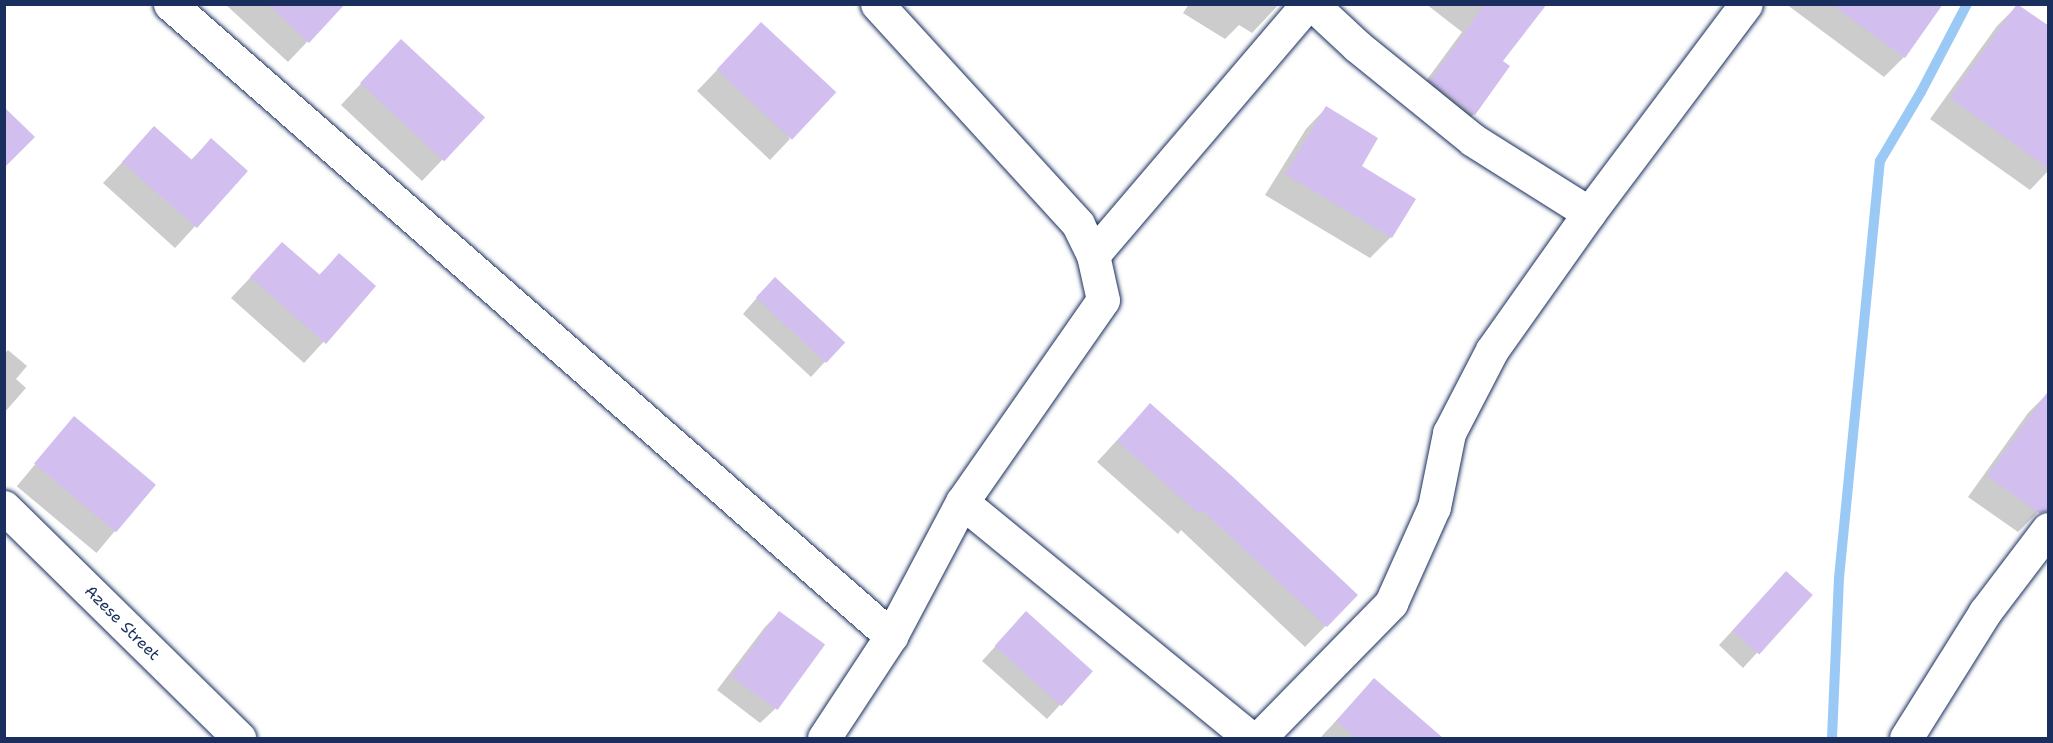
<!DOCTYPE html>
<html>
<head>
<meta charset="utf-8">
<style>
  body { margin:0 }
  #map { position:relative; width:2053px; height:743px; overflow:hidden; background:#fff; font-family:"Shantell Sans",sans-serif }
  div>[style] { position:absolute }
  .shadow>* { inset:0; background:#0003; transform-origin:0 0 }
  .stream>* { height:10px; margin:-5px; padding:0 5px; transform-origin:5px; border-radius:5px; background:#9ac9f6 }
  .building>* { inset:0; background:#d2beef; transform-origin:0 0 }
  .roads { filter:drop-shadow(0 0 2px #1b2f5e) drop-shadow(0 0 2px #1b2f5e) }
  .minor>* { height:33px; margin:-16.5px; padding:0 16.5px; transform-origin:16.5px; border-radius:16.5px; background:#fff }
  span { translate:-50% -50%; white-space:nowrap; text-align:center; line-height:1.15; -webkit-text-stroke:6px #fff; paint-order:stroke }
  .street-label { font-size:16px; color:#1b2f5e }
  .frame { position:absolute; inset:0; border:6px solid #1b2f5e; pointer-events:none }
</style>
</head>
<body>
<div id="map">
  <div class="shadow">
    <div style="clip-path:polygon(225px 4px,343px 4px,288px 62px)"></div>
    <div style="clip-path:polygon(1189px 4px,1279px 4px,1252px 33px,1239px 25px,1225px 39px,1183px 13px)"></div>
    <div style="clip-path:polygon(1426px 4px,1536px 4px,1501px 62px,1507px 66px,1474px 114px,1455px 132px,1412px 100px,1462px 32px)"></div>
    <div style="clip-path:polygon(1786px 4px,1942px 4px,1904px 57px,1884px 77px)"></div>
    <div style="clip-path:polygon(2017px 6px,2048px 28px,2048px 171px,2030px 190px,1930px 119px,1997px 26px)"></div>
    <div style="clip-path:polygon(741px 45px,790px 139px,770px 160px,697px 91px)"></div>
    <div style="clip-path:polygon(381px 62px,483px 117px,422px 181px,341px 105px)"></div>
    <div style="clip-path:polygon(1326px 108px,1360px 166px,1414px 199px,1391px 237px,1370px 258px,1265px 195px,1306px 129px)"></div>
    <div style="clip-path:polygon(154px 128px,190px 161px,211px 140px,246px 171px,175px 248px,103px 183px)"></div>
    <div style="clip-path:polygon(282px 244px,318px 276px,339px 255px,374px 287px,304px 363px,231px 298px)"></div>
    <div style="clip-path:polygon(761px 293px,843px 342px,811px 377px,743px 314px)"></div>
    <div style="clip-path:polygon(8px 350px,27px 366px,16px 379px,26px 388px,4px 413px,4px 354px)"></div>
    <div style="clip-path:polygon(2048px 393px,2038px 512px,2018px 532px,1968px 497px,2028px 413px)"></div>
    <div style="left:74px;top:418px;width:104px;height:89px;rotate:40deg"></div>
    <div style="clip-path:polygon(1130px 426px,1356px 595px,1305px 647px,1181px 530px,1178px 534px,1097px 462px)"></div>
    <div style="clip-path:polygon(1772px 588px,1810px 595px,1743px 668px,1719px 645px)"></div>
    <div style="clip-path:polygon(779px 613px,775px 709px,760px 723px,717px 690px,765px 627px)"></div>
    <div style="clip-path:polygon(1012px 628px,1091px 671px,1047px 719px,982px 661px)"></div>
    <div style="clip-path:polygon(1374px 680px,1440px 738px,1320px 738px)"></div>
  </div>
  <div class="stream">
    <div style="left:1832px;top:738px;width:160px;rotate:-87.5deg"></div>
    <div style="left:1839px;top:578px;width:419px;rotate:-84.4deg"></div>
    <div style="left:1880px;top:161px;width:80px;rotate:-59.3deg"></div>
    <div style="left:1921px;top:92px;width:99px;rotate:-62.4deg"></div>
  </div>
  <div class="building">
    <div style="clip-path:polygon(268px 4px,345px 4px,309px 43px)"></div>
    <div style="clip-path:polygon(1485px 4px,1547px 4px,1503px 61px,1510px 66px,1475px 115px,1430px 81px)"></div>
    <div style="clip-path:polygon(1831px 4px,1943px 4px,1905px 58px)"></div>
    <div style="clip-path:polygon(2017px 4px,2049px 26px,2049px 169px,1950px 98px)"></div>
    <div style="left:761px;top:22px;width:103px;height:65px;rotate:43deg"></div>
    <div style="left:401px;top:39px;width:115px;height:60px;rotate:43deg"></div>
    <div style="clip-path:polygon(1326px 106px,1378px 138px,1362px 166px,1416px 199px,1392px 238px,1285px 174px)"></div>
    <div style="clip-path:polygon(4px 107px,35px 137px,4px 168px)"></div>
    <div style="clip-path:polygon(154px 126px,192px 160px,211px 138px,248px 171px,197px 228px,122px 162px)"></div>
    <div style="clip-path:polygon(282px 242px,320px 275px,339px 253px,376px 286px,326px 344px,250px 277px)"></div>
    <div style="left:775px;top:277px;width:96px;height:28px;rotate:43deg"></div>
    <div style="clip-path:polygon(2049px 390px,2049px 511px,2039px 513px,1987px 476px)"></div>
    <div style="clip-path:polygon(1150px 403px,1233px 477px,1358px 595px,1327px 627px,1203px 511px,1199px 514px,1117px 441px)"></div>
    <div style="left:74px;top:416px;width:107px;height:62px;rotate:40deg"></div>
    <div style="left:1786px;top:571px;width:36px;height:80px;rotate:42deg"></div>
    <div style="left:779px;top:611px;width:57px;height:81px;rotate:36deg"></div>
    <div style="left:1026px;top:611px;width:90px;height:47px;rotate:42deg"></div>
    <div style="clip-path:polygon(1374px 678px,1443px 738px,1356px 738px,1336px 721px)"></div>
  </div>
  <div class="roads">
    <div class="minor">
      <div style="left:170px;top:4px;width:959px;rotate:41.24deg"></div>
      <div style="left:1312px;top:4px;width:62px;rotate:43deg"></div>
      <div style="left:1357px;top:46px;width:149px;rotate:39deg"></div>
      <div style="left:1473px;top:140px;width:137px;rotate:32.2deg"></div>
      <div style="left:1093px;top:255px;width:330px;rotate:-49.5deg"></div>
      <div style="left:962px;top:502px;width:372px;rotate:39.3deg"></div>
      <div style="left:4px;top:507px;width:330px;rotate:44.5deg"></div>
      <div style="left:824px;top:738px;width:122px;rotate:-56.7deg"></div>
      <div style="left:891px;top:636px;width:152px;rotate:-62.1deg"></div>
      <div style="left:962px;top:502px;width:246px;rotate:-55.1deg"></div>
      <div style="left:1103px;top:300px;width:46px;rotate:-102.5deg"></div>
      <div style="left:1093px;top:255px;width:34px;rotate:-116deg"></div>
      <div style="left:1078px;top:224px;width:298px;rotate:-132.4deg"></div>
      <div style="left:1259px;top:738px;width:189px;rotate:-45.6deg"></div>
      <div style="left:1391px;top:603px;width:105px;rotate:-65.9deg"></div>
      <div style="left:1434px;top:507px;width:76px;rotate:-78.5deg"></div>
      <div style="left:1449px;top:433px;width:93px;rotate:-62.6deg"></div>
      <div style="left:1492px;top:350px;width:168px;rotate:-54.7deg"></div>
      <div style="left:1589px;top:213px;width:261px;rotate:-53.1deg"></div>
      <div style="left:1906px;top:738px;width:149px;rotate:-57.9deg"></div>
      <div style="left:1985px;top:612px;width:104px;rotate:-52.8deg"></div>
    </div>
  </div>
  <div class="street-label">
    <span style="left:122px;top:623px;rotate:45deg">Azese Street</span>
  </div>
  <div class="frame"></div>
</div>
</body>
</html>
